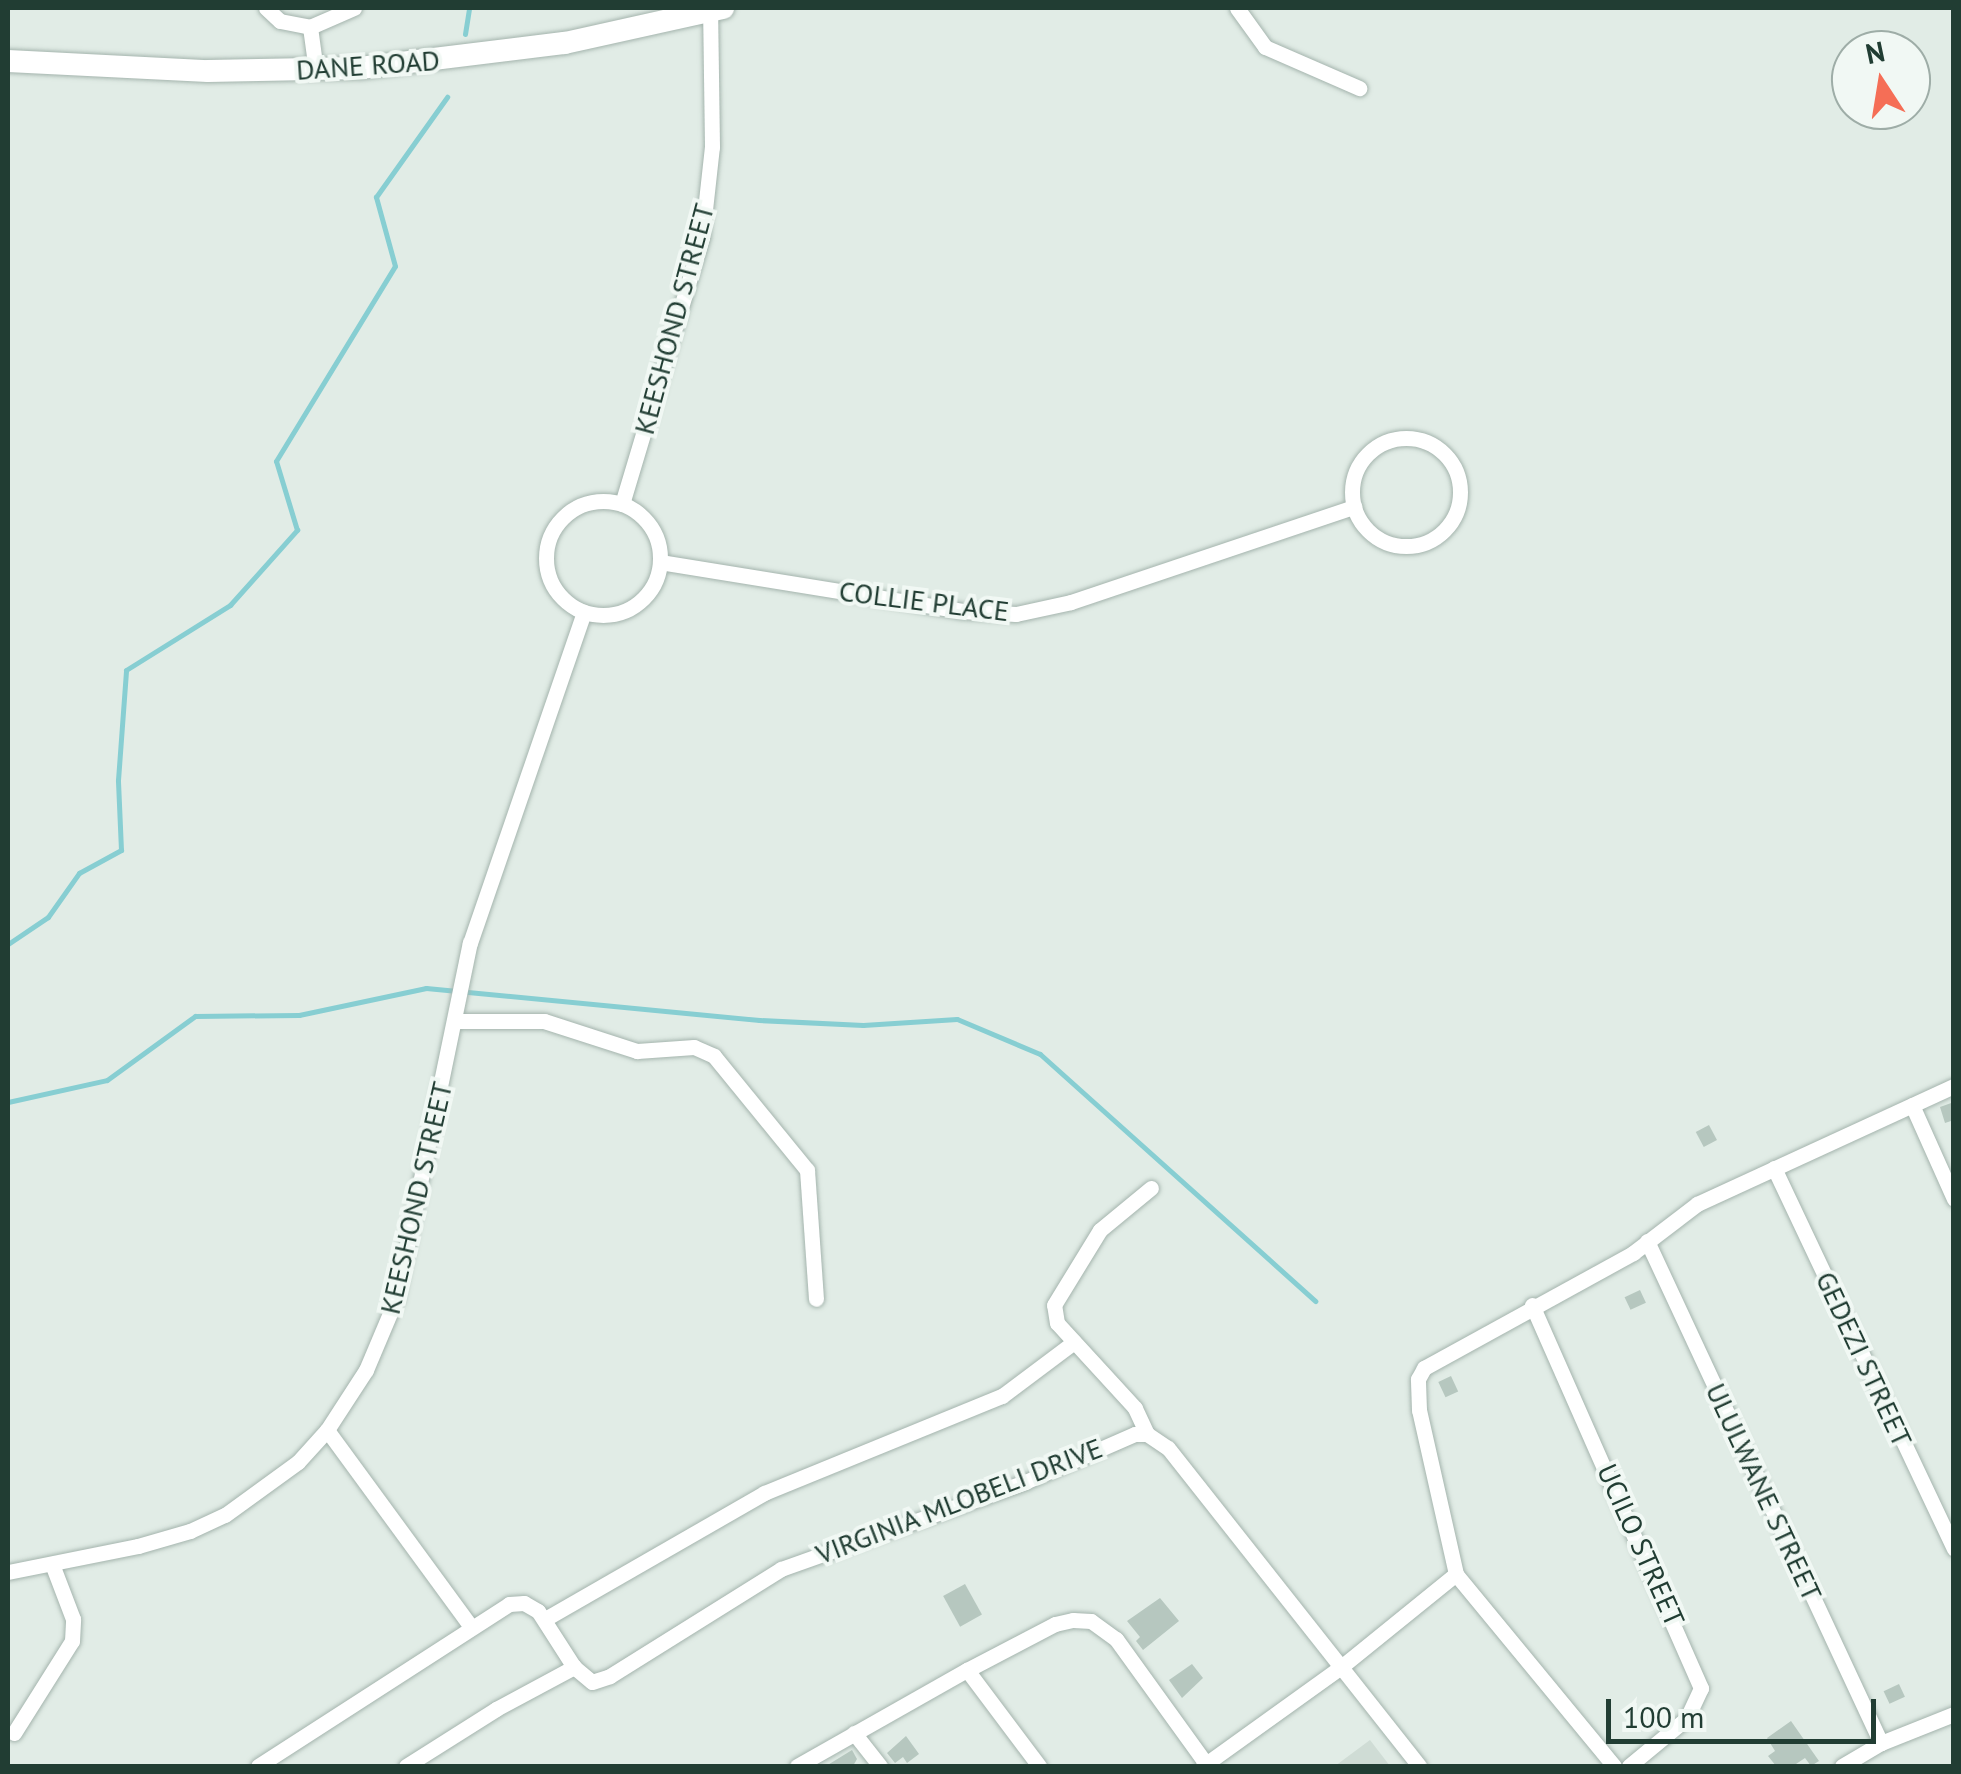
<!DOCTYPE html>
<html>
<head>
<meta charset="utf-8">
<style>
  body { margin:0 }
  #map { position:relative; width:1961px; height:1774px; overflow:hidden; background:#e1ece6; font-family:"PT Sans",sans-serif }
  div>[style] { position:absolute }
  .built>* { inset:0; background:#cfdcd5 }
  .stream>* { height:5px; margin:-2.5px; padding:0 2.5px; transform-origin:2.5px; border-radius:2.5px; background:#87ced2 }
  .building>* { inset:0; background:#b6c7bf; transform-origin:0 0 }
  .roads { filter:drop-shadow(0 0 2px #a4b4ad) drop-shadow(0 0 2px #a4b4ad) }
  .street>* { height:15px; margin:-7.5px; padding:0 7.5px; transform-origin:7.5px; border-radius:7.5px; background:#fff }
  .street>.ring { margin:-7.5px; padding:0; box-sizing:content-box; background:none; border:15px solid #fff; border-radius:50% }
  .secondary>* { height:22px; margin:-11px; padding:0 11px; transform-origin:11px; border-radius:11px; background:#fff }
  span { translate:-50% -50%; white-space:nowrap; text-align:center; line-height:1.15; -webkit-text-stroke:8px #f1f8f4; paint-order:stroke }
  .street-label { font-size:28px; color:#213d33 }
  .frame { position:absolute; inset:0; border:10px solid #213d33; pointer-events:none }
  .north { position:absolute; left:1831px; top:30px; width:100px; height:100px; box-sizing:border-box; background:#f1f8f4; border:2px solid #9eada7; border-radius:50%; rotate:348deg; font-size:28px; font-weight:700; line-height:40px; text-align:center; color:#213d33 }
  .north::after { content:''; display:block; margin:auto; width:35px; height:45px; background:#f56e56; clip-path:polygon(50% 0,100% 100%,50% 72%,0 100%) }
  .scale { position:absolute; left:1606px; top:1699px; width:270px; height:45px; box-sizing:border-box; border:5px solid #213d33; border-top:0; padding-left:12px; font-size:30px; line-height:35px; white-space:nowrap; color:#213d33; -webkit-text-stroke:8px #f1f8f4; paint-order:stroke }
</style>
</head>
<body>
<div id="map">
  <div class="built">
    <div style="clip-path:polygon(1370px 1740px,1390px 1766px,1335px 1766px)"></div>
  </div>
  <div class="stream">
    <div style="left:465px;top:34px;width:26px;rotate:-81deg"></div>
    <div style="left:8px;top:944px;width:48px;rotate:-34deg"></div>
    <div style="left:48px;top:917px;width:54px;rotate:-54.8deg"></div>
    <div style="left:79px;top:873px;width:48px;rotate:-28.7deg"></div>
    <div style="left:121px;top:850px;width:70px;rotate:-92.5deg"></div>
    <div style="left:118px;top:780px;width:110px;rotate:-85.8deg"></div>
    <div style="left:126px;top:670px;width:123px;rotate:-32deg"></div>
    <div style="left:230px;top:605px;width:101px;rotate:-48.2deg"></div>
    <div style="left:297px;top:530px;width:72px;rotate:-106.9deg"></div>
    <div style="left:276px;top:461px;width:228px;rotate:-58.6deg"></div>
    <div style="left:395px;top:266px;width:72px;rotate:-105.4deg"></div>
    <div style="left:376px;top:197px;width:123px;rotate:-54.6deg"></div>
    <div style="left:8px;top:1102px;width:101px;rotate:-12.5deg"></div>
    <div style="left:107px;top:1080px;width:109px;rotate:-36deg"></div>
    <div style="left:195px;top:1016px;width:104px;rotate:-0.6deg"></div>
    <div style="left:299px;top:1015px;width:130px;rotate:-12deg"></div>
    <div style="left:426px;top:988px;width:335px;rotate:5.5deg"></div>
    <div style="left:759px;top:1020px;width:104px;rotate:2.8deg"></div>
    <div style="left:863px;top:1025px;width:94px;rotate:-3.7deg"></div>
    <div style="left:957px;top:1019px;width:90px;rotate:22.9deg"></div>
    <div style="left:1040px;top:1054px;width:370px;rotate:41.9deg"></div>
  </div>
  <div class="building">
    <div style="clip-path:polygon(1954px 1102px,1954px 1120px,1945px 1123px,1940px 1107px)"></div>
    <div style="left:1709px;top:1125px;width:17px;height:15px;rotate:62deg"></div>
    <div style="left:1640px;top:1290px;width:14px;height:17px;rotate:65deg"></div>
    <div style="left:1451px;top:1376px;width:17px;height:14px;rotate:65deg"></div>
    <div style="left:965px;top:1584px;width:35px;height:25px;rotate:61deg"></div>
    <div style="clip-path:polygon(1160px 1598px,1179px 1621px,1143px 1650px,1136px 1641px,1140px 1637px,1127px 1621px)"></div>
    <div style="clip-path:polygon(1192px 1664px,1203px 1678px,1182px 1698px,1169px 1680px)"></div>
    <div style="left:1899px;top:1684px;width:14px;height:17px;rotate:65deg"></div>
    <div style="clip-path:polygon(1791px 1721px,1819px 1761px,1811px 1766px,1805px 1758px,1793px 1766px,1776px 1766px,1768px 1756px,1775px 1751px,1767px 1738px)"></div>
    <div style="clip-path:polygon(906px 1736px,919px 1754px,907px 1763px,903px 1757px,895px 1763px,887px 1753px)"></div>
    <div style="clip-path:polygon(852px 1750px,857px 1759px,853px 1766px,826px 1766px)"></div>
  </div>
  <div class="roads">
    <div class="street">
      <div style="left:266px;top:8px;width:19px;rotate:43deg"></div>
      <div style="left:280px;top:21px;width:31px;rotate:11deg"></div>
      <div style="left:310px;top:27px;width:48px;rotate:-23.4deg"></div>
      <div style="left:1237px;top:8px;width:48px;rotate:54.3deg"></div>
      <div style="left:1265px;top:47px;width:103px;rotate:23.6deg"></div>
      <div style="left:310px;top:27px;width:44px;rotate:82.2deg"></div>
      <div class="ring" style="left:1352px;top:438px;width:93px;height:93px"></div>
      <div class="ring" style="left:546px;top:501px;width:99px;height:99px"></div>
      <div style="left:622px;top:504px;width:279px;rotate:-73.3deg"></div>
      <div style="left:702px;top:237px;width:91px;rotate:-83.7deg"></div>
      <div style="left:712px;top:147px;width:136px;rotate:-90.8deg"></div>
      <div style="left:660px;top:562px;width:305px;rotate:9.2deg"></div>
      <div style="left:961px;top:611px;width:55px;rotate:3.1deg"></div>
      <div style="left:1016px;top:614px;width:56px;rotate:-12.3deg"></div>
      <div style="left:1071px;top:602px;width:299px;rotate:-18.6deg"></div>
      <div style="left:455px;top:1021px;width:89px"></div>
      <div style="left:544px;top:1021px;width:98px;rotate:17.9deg"></div>
      <div style="left:637px;top:1051px;width:57px;rotate:-4deg"></div>
      <div style="left:694px;top:1047px;width:22px;rotate:24deg"></div>
      <div style="left:714px;top:1056px;width:147px;rotate:50.8deg"></div>
      <div style="left:807px;top:1170px;width:129px;rotate:86deg"></div>
      <div style="left:1912px;top:1105px;width:103px;rotate:65.9deg"></div>
      <div style="left:1774px;top:1168px;width:421px;rotate:64.7deg"></div>
      <div style="left:1647px;top:1241px;width:554px;rotate:65.01deg"></div>
      <div style="left:1532px;top:1305px;width:419px;rotate:66.2deg"></div>
      <div style="left:1701px;top:1688px;width:33px;rotate:115deg"></div>
      <div style="left:1687px;top:1718px;width:75px;rotate:140.4deg"></div>
      <div style="left:327px;top:1430px;width:244px;rotate:53.8deg"></div>
      <div style="left:1147px;top:1434px;width:29px;rotate:-115deg"></div>
      <div style="left:1135px;top:1408px;width:115px;rotate:-132.5deg"></div>
      <div style="left:1057px;top:1323px;width:18px;rotate:-99deg"></div>
      <div style="left:1054px;top:1305px;width:88px;rotate:-58.5deg"></div>
      <div style="left:1100px;top:1230px;width:66px;rotate:-39.5deg"></div>
      <div style="left:8px;top:1572px;width:133px;rotate:-11.3deg"></div>
      <div style="left:138px;top:1546px;width:54px;rotate:-16.1deg"></div>
      <div style="left:190px;top:1531px;width:38px;rotate:-25deg"></div>
      <div style="left:225px;top:1515px;width:90px;rotate:-36deg"></div>
      <div style="left:298px;top:1462px;width:43px;rotate:-47.8deg"></div>
      <div style="left:327px;top:1430px;width:72px;rotate:-57deg"></div>
      <div style="left:366px;top:1370px;width:77px;rotate:-67.1deg"></div>
      <div style="left:396px;top:1299px;width:364px;rotate:-78.3deg"></div>
      <div style="left:470px;top:943px;width:350px;rotate:-71deg"></div>
      <div style="left:545px;top:1619px;width:253px;rotate:-29.9deg"></div>
      <div style="left:764px;top:1493px;width:257px;rotate:-22.2deg"></div>
      <div style="left:1002px;top:1396px;width:90px;rotate:-36.9deg"></div>
      <div style="left:967px;top:1670px;width:120px;rotate:53.1deg"></div>
      <div style="left:14px;top:1733px;width:109px;rotate:-57.8deg"></div>
      <div style="left:72px;top:1641px;width:22px;rotate:-87deg"></div>
      <div style="left:73px;top:1619px;width:59px;rotate:-110.9deg"></div>
      <div style="left:854px;top:1733px;width:42px;rotate:51.8deg"></div>
      <div style="left:258px;top:1766px;width:299px;rotate:-32.8deg"></div>
      <div style="left:509px;top:1604px;width:15px;rotate:-4deg"></div>
      <div style="left:524px;top:1603px;width:16px;rotate:30deg"></div>
      <div style="left:538px;top:1611px;width:67px;rotate:57.3deg"></div>
      <div style="left:406px;top:1766px;width:107px;rotate:-32.3deg"></div>
      <div style="left:496px;top:1709px;width:89px;rotate:-28.3deg"></div>
      <div style="left:574px;top:1667px;width:23px;rotate:40deg"></div>
      <div style="left:592px;top:1682px;width:19px;rotate:-18deg"></div>
      <div style="left:610px;top:1676px;width:202px;rotate:-32deg"></div>
      <div style="left:781px;top:1569px;width:259px;rotate:-19.6deg"></div>
      <div style="left:1025px;top:1482px;width:120px;rotate:-23.6deg"></div>
      <div style="left:1135px;top:1434px;width:12px"></div>
      <div style="left:1147px;top:1434px;width:25px;rotate:34deg"></div>
      <div style="left:1168px;top:1448px;width:405px;rotate:51.7deg"></div>
      <div style="left:797px;top:1766px;width:195px;rotate:-29.5deg"></div>
      <div style="left:967px;top:1670px;width:99px;rotate:-27.6deg"></div>
      <div style="left:1055px;top:1624px;width:18px;rotate:-13deg"></div>
      <div style="left:1073px;top:1620px;width:18px;rotate:3deg"></div>
      <div style="left:1091px;top:1621px;width:31px;rotate:36deg"></div>
      <div style="left:1116px;top:1639px;width:154px;rotate:54.2deg"></div>
      <div style="left:1203px;top:1766px;width:170px;rotate:-35.7deg"></div>
      <div style="left:1341px;top:1667px;width:148px;rotate:-39deg"></div>
      <div style="left:1614px;top:1766px;width:249px;rotate:-129.5deg"></div>
      <div style="left:1456px;top:1574px;width:168px;rotate:-102.7deg"></div>
      <div style="left:1419px;top:1410px;width:31px;rotate:-92deg"></div>
      <div style="left:1418px;top:1379px;width:13px;rotate:-61deg"></div>
      <div style="left:1424px;top:1368px;width:239px;rotate:-28.8deg"></div>
      <div style="left:1633px;top:1253px;width:81px;rotate:-37.4deg"></div>
      <div style="left:1697px;top:1204px;width:283px;rotate:-24.7deg"></div>
      <div style="left:1842px;top:1766px;width:45px;rotate:-30.5deg"></div>
      <div style="left:1881px;top:1743px;width:79px;rotate:-21.7deg"></div>
    </div>
    <div class="secondary">
      <div style="left:8px;top:61px;width:200px;rotate:2.9deg"></div>
      <div style="left:208px;top:71px;width:152px;rotate:-1.1deg"></div>
      <div style="left:360px;top:68px;width:207px;rotate:-7deg"></div>
      <div style="left:565px;top:43px;width:162px;rotate:-12.5deg"></div>
    </div>
  </div>
  <div class="street-label">
    <span style="left:368px;top:65px;rotate:-4deg">DANE ROAD</span>
    <span style="left:674px;top:319px;rotate:-75deg">KEESHOND STREET</span>
    <span style="left:924px;top:601px;rotate:7deg">COLLIE PLACE</span>
    <span style="left:416px;top:1198px;rotate:-77deg">KEESHOND STREET</span>
    <span style="left:1864px;top:1359px;rotate:65deg">GEDEZI STREET</span>
    <span style="left:1764px;top:1492px;rotate:65deg">ULULWANE STREET</span>
    <span style="left:959px;top:1501px;rotate:-21deg">VIRGINIA MLOBELI DRIVE</span>
    <span style="left:1641px;top:1545px;rotate:66deg">UCILO STREET</span>
  </div>
  <div class="frame"></div>
  <div class="north">N</div>
  <div class="scale">100 m</div>
</div>
</body>
</html>
